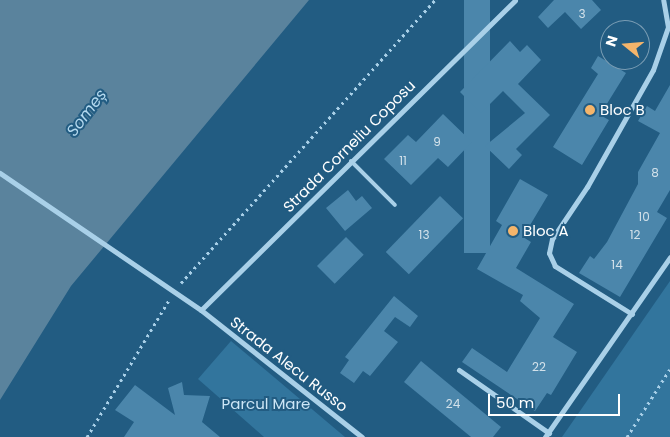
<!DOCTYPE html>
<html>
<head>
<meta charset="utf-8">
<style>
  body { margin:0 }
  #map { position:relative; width:670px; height:437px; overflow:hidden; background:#225c82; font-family:Poppins,sans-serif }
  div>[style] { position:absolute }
  .green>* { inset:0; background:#32759d }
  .water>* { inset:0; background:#5a839d }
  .building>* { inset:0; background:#4b86ab; transform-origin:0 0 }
  .path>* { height:3px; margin-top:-1.5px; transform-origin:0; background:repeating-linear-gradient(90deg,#a9d0e8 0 2.5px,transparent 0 6.5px) }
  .service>* { height:4px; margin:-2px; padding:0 2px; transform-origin:2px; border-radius:2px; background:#a9d0e8 }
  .minor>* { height:5px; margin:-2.5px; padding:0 2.5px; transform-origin:2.5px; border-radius:2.5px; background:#a9d0e8 }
  .dots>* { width:14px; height:14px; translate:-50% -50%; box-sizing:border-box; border:2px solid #225c82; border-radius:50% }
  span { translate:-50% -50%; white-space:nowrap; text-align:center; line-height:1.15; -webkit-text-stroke:4px #225c82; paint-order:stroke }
  .number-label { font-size:12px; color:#d2e1ea }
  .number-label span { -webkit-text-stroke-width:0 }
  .poi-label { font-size:15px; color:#fff }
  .left { translate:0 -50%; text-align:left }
  .street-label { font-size:15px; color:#fff }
  .park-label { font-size:15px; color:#cde6f6 }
  .water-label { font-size:16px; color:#b4d9ef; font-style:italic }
  .north { position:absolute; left:600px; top:20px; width:50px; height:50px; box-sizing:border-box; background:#225c82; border:1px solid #7a9db4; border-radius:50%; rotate:287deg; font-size:14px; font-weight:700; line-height:20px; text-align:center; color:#fff }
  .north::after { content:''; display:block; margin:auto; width:18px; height:22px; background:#f4b56b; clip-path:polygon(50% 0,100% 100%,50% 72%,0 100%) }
  .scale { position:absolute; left:488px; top:394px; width:132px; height:22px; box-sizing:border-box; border:2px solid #fff; border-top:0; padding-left:6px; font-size:15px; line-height:18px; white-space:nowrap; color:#fff; -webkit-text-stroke:4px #225c82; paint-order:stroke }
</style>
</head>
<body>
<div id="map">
  <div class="green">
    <div style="clip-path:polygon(670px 281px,670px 437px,562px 437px)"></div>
    <div style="clip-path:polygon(231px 341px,345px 437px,264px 437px,198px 379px)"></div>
  </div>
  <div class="water">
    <div style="clip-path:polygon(0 0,309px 0,71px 286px,0 400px)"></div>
  </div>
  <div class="building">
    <div style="left:464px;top:0;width:26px;height:253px"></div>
    <div style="clip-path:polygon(554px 0,592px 0,601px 10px,581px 29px,565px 12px,548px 28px,538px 17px)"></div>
    <div style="clip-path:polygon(510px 41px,520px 52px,527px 45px,541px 60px,518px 84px,550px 115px,516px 149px,522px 155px,509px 169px,485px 146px,525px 113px,503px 91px,481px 113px,460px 92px)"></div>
    <div style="clip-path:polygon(598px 56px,626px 73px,600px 115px,609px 120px,582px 165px,553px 147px,598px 74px,591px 68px)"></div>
    <div style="clip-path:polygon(670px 85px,670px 190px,657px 212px,667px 218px,620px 297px,579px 273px,590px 256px,594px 259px,607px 242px,638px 184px,638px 172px,660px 133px,638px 121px,647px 106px,655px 111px)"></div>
    <div style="clip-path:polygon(443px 114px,472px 142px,448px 167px,438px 158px,411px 185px,384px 159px,408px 135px,416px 142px)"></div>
    <div style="clip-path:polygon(520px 179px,548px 195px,523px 237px,531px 242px,516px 268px,574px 304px,553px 337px,577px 352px,551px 395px,547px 393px,535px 411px,462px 362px,472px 348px,507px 372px,540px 318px,520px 301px,523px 295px,477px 269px,502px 225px,496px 221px)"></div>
    <div style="clip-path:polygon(348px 190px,356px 201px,362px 196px,372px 208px,345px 231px,326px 208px)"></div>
    <div style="left:440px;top:196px;width:32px;height:78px;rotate:44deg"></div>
    <div style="left:346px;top:237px;width:25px;height:41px;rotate:45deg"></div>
    <div style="clip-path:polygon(394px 296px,418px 316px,410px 327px,395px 317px,384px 331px,398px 342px,370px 376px,363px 371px,354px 383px,340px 373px,349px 360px,345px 357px)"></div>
    <div style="clip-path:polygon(421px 361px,501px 427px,493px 437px,471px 437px,404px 382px)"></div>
    <div style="clip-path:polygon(182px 382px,184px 395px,210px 396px,202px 422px,220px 437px,124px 437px,134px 422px,115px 410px,135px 385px,175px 415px,168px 388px)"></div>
  </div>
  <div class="path">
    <div style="left:181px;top:283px;width:380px;rotate:-48.1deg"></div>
    <div style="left:87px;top:437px;width:160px;rotate:-59.1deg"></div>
    <div style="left:627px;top:437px;width:80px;rotate:-57.7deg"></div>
  </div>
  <div class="service">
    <div style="left:351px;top:161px;width:62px;rotate:45deg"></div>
  </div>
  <div class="minor">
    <div style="left:0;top:173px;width:243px;rotate:34.3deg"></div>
    <div style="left:201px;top:310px;width:205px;rotate:38.3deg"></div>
    <div style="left:201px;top:310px;width:441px;rotate:-44.6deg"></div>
    <div style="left:632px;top:314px;width:91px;rotate:-148.1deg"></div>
    <div style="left:555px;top:266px;width:14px;rotate:-115deg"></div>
    <div style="left:549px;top:253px;width:14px;rotate:-78deg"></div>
    <div style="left:552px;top:239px;width:63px;rotate:-56.1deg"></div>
    <div style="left:587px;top:187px;width:134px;rotate:-60.6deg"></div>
    <div style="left:653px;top:70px;width:46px;rotate:-70.8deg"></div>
    <div style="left:668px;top:27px;width:27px;rotate:-100deg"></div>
    <div style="left:459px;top:370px;width:110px;rotate:35deg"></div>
    <div style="left:545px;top:437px;width:219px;rotate:-55.2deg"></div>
  </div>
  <div class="dots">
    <div style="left:590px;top:110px;background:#f4b56b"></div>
    <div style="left:513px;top:231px;background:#f4b56b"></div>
  </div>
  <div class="number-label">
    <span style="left:582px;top:14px">3</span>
    <span style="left:437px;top:142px">9</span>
    <span style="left:403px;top:161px">11</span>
    <span style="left:655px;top:173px">8</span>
    <span style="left:644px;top:217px">10</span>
    <span style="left:424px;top:235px">13</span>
    <span style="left:635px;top:235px">12</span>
    <span style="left:617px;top:265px">14</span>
    <span style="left:539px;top:367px">22</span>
    <span style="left:453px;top:404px">24</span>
  </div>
  <div class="poi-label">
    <span class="left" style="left:600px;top:110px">Bloc B</span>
    <span class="left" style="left:523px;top:231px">Bloc A</span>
  </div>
  <div class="street-label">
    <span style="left:349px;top:146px;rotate:-45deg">Strada Corneliu Coposu</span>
    <span style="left:289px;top:364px;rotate:38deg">Strada Alecu Russo</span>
  </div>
  <div class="park-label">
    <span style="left:266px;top:404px">Parcul Mare</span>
  </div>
  <div class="water-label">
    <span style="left:87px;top:113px;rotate:-53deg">Someș</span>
  </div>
  <div class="north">N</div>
  <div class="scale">50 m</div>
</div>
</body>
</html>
